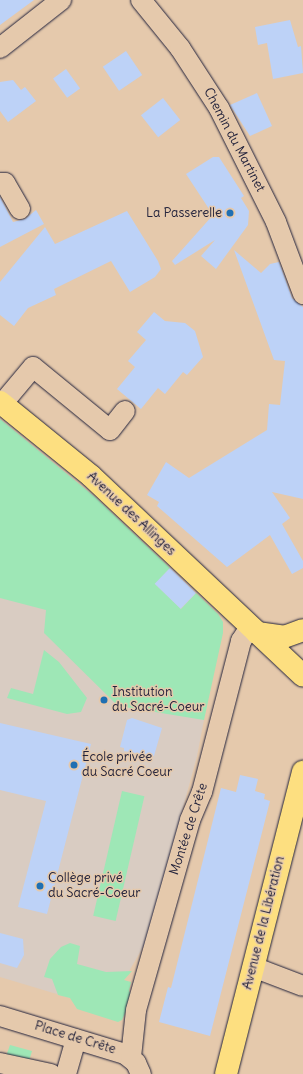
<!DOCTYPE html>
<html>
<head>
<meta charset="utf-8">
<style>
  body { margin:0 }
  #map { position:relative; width:303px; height:1074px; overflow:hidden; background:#e5c9ac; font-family:Delius,sans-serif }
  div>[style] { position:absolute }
  .built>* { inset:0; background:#d9ccc2 }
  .green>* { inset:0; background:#9ee7b6; transform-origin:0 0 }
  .building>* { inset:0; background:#bdd2f7; transform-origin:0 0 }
  .roads { filter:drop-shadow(0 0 1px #22223b) drop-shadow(0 0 1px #22223b) }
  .minor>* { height:20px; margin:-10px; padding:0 10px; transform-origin:10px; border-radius:10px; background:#e5c9ac }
  .major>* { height:22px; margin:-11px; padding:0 11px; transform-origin:11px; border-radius:11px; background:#fddf80 }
  .dots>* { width:11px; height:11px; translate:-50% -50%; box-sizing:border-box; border:2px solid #e5c9ac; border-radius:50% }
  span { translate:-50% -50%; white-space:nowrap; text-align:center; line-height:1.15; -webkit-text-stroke:3px #e5c9ac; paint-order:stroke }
  .street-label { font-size:13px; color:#22223b }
  .poi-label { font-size:13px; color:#22223b }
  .right { translate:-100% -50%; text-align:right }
  .left { translate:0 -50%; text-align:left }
</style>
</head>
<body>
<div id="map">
  <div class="built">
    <div style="clip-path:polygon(0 419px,95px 497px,223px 622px,197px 756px,147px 940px,124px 980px,70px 998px,0 977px)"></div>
  </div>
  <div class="green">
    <div style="clip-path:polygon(0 419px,95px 497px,170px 568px,155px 584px,181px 609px,196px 593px,218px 614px,223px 622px,223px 633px,204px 720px,118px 706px,44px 633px,46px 610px,0 598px)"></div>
    <div style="clip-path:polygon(44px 650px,59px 662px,87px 698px,81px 712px,67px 714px,7px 698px,11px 688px,33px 694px)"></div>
    <div style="left:122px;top:791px;width:23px;height:128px;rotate:13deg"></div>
    <div style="clip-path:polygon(70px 943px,80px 946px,77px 964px,106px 972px,132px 971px,124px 980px,131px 982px,129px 991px,133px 996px,122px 1020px,118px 1022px,77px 1009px,70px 998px,58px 995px,52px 979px,44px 977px,50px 959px,61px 947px)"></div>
    <div style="clip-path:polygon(10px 1045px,32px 1051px,29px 1061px,6px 1056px)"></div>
  </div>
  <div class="building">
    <div style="clip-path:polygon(0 0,34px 0,0 25px)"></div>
    <div style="clip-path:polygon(290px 20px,298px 47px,301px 46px,303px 73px,273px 79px,267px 43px,258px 45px,255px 27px)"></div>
    <div style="left:126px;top:51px;width:29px;height:28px;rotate:56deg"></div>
    <div style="left:66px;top:69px;width:24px;height:16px;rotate:54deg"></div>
    <div style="clip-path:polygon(13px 80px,21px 90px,25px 87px,36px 101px,8px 122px,0 111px,0 82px)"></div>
    <div style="clip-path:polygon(257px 93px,272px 126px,250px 136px,230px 105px)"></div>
    <div style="left:163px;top:98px;width:28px;height:28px;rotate:52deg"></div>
    <div style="clip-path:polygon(213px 157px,219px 157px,244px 196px,241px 198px,249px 211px,248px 225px,216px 269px,201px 256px,215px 240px,175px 265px,172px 261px,213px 215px,186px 174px)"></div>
    <div style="clip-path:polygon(0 197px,13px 222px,25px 219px,36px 210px,44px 224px,0 247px)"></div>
    <div style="clip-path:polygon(127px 211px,158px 261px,161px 269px,155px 277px,130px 292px,111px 261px,54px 289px,56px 295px,28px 308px,14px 326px,0 315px,0 282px,45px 227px,55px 244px)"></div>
    <div style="clip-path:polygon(234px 250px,261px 273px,270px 264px,279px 262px,292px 298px,303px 307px,303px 499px,272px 492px,290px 518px,282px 524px,303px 561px,303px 568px,292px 574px,270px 535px,227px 567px,157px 506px,159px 502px,147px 495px,166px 462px,189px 478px,267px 430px,269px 404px,280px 405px,285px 361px,274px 360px)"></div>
    <div style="clip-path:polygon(154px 312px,165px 321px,185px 323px,195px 331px,203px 357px,187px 375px,183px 372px,165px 394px,158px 388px,141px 409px,117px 389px,135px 367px,128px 361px,146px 340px,137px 332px)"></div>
    <div style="left:170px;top:568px;width:36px;height:22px;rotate:44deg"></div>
    <div style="clip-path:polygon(132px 718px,162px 728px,154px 756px,124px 751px,124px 748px,120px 747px,127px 720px)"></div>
    <div style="clip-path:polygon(0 723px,91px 744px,47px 914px,18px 907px,46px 801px,0 790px)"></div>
    <div style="clip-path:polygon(240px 775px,258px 779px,255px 791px,265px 794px,264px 799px,270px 801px,210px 1036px,159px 1022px,168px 987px,171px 988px,221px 788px,236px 792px)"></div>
    <div style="clip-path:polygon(0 933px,23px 939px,24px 955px,17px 968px,0 963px)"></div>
  </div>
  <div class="roads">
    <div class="minor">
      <div style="left:141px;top:0;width:62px;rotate:50.9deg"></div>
      <div style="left:180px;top:48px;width:72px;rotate:57deg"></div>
      <div style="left:219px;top:108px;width:127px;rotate:63.4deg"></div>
      <div style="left:276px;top:222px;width:77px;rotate:69.4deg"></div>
      <div style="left:0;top:48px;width:78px;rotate:-38.2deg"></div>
      <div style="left:0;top:183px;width:5px"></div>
      <div style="left:5px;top:183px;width:30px;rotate:60deg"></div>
      <div style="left:2px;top:404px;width:48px;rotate:-50deg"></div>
      <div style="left:33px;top:367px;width:99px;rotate:39.3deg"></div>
      <div style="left:110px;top:430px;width:24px;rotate:-52deg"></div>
      <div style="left:253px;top:967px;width:53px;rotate:20.8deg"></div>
      <div style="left:0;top:1016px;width:131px;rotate:16.9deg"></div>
      <div style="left:125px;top:1054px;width:14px;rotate:39deg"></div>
      <div style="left:136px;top:1063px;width:12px;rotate:66deg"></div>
      <div style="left:131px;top:1057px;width:47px;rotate:-83.9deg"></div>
      <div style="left:136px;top:1010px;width:198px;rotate:-74.1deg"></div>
      <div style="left:190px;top:820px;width:30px;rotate:-67deg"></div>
      <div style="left:202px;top:792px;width:156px;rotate:-75.5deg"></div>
      <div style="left:241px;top:641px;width:17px;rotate:-57deg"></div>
      <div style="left:0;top:1063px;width:52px;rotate:12.2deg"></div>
      <div style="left:66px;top:1074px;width:36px;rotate:-74deg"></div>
    </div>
    <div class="major">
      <div style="left:0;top:402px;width:117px;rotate:39.1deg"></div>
      <div style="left:91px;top:476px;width:291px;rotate:43.3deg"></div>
      <div style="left:257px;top:633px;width:27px;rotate:8deg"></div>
      <div style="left:284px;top:637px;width:20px;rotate:-20deg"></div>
      <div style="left:226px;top:1074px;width:312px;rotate:-75.7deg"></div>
    </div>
  </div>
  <div class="dots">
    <div style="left:230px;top:213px;background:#1f6fb2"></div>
    <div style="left:104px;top:700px;background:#1f6fb2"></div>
    <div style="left:74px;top:765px;background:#1f6fb2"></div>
    <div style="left:40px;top:886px;background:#1f6fb2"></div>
  </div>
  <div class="street-label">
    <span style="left:234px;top:140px;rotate:62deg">Chemin du Martinet</span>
    <span style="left:131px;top:514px;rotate:43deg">Avenue des Allinges</span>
    <span style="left:189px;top:829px;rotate:-72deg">Montée de Crête</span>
    <span style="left:264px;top:923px;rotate:-76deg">Avenue de la Libération</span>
    <span style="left:75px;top:1038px;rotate:17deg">Place de Crête</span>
  </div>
  <div class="poi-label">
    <span class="right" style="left:222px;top:213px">La Passerelle</span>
    <span class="left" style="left:112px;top:700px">Institution<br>du Sacré-Coeur</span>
    <span class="left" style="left:82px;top:765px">École privée<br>du Sacré Coeur</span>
    <span class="left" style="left:48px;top:886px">Collège privé<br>du Sacré-Coeur</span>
  </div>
</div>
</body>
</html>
